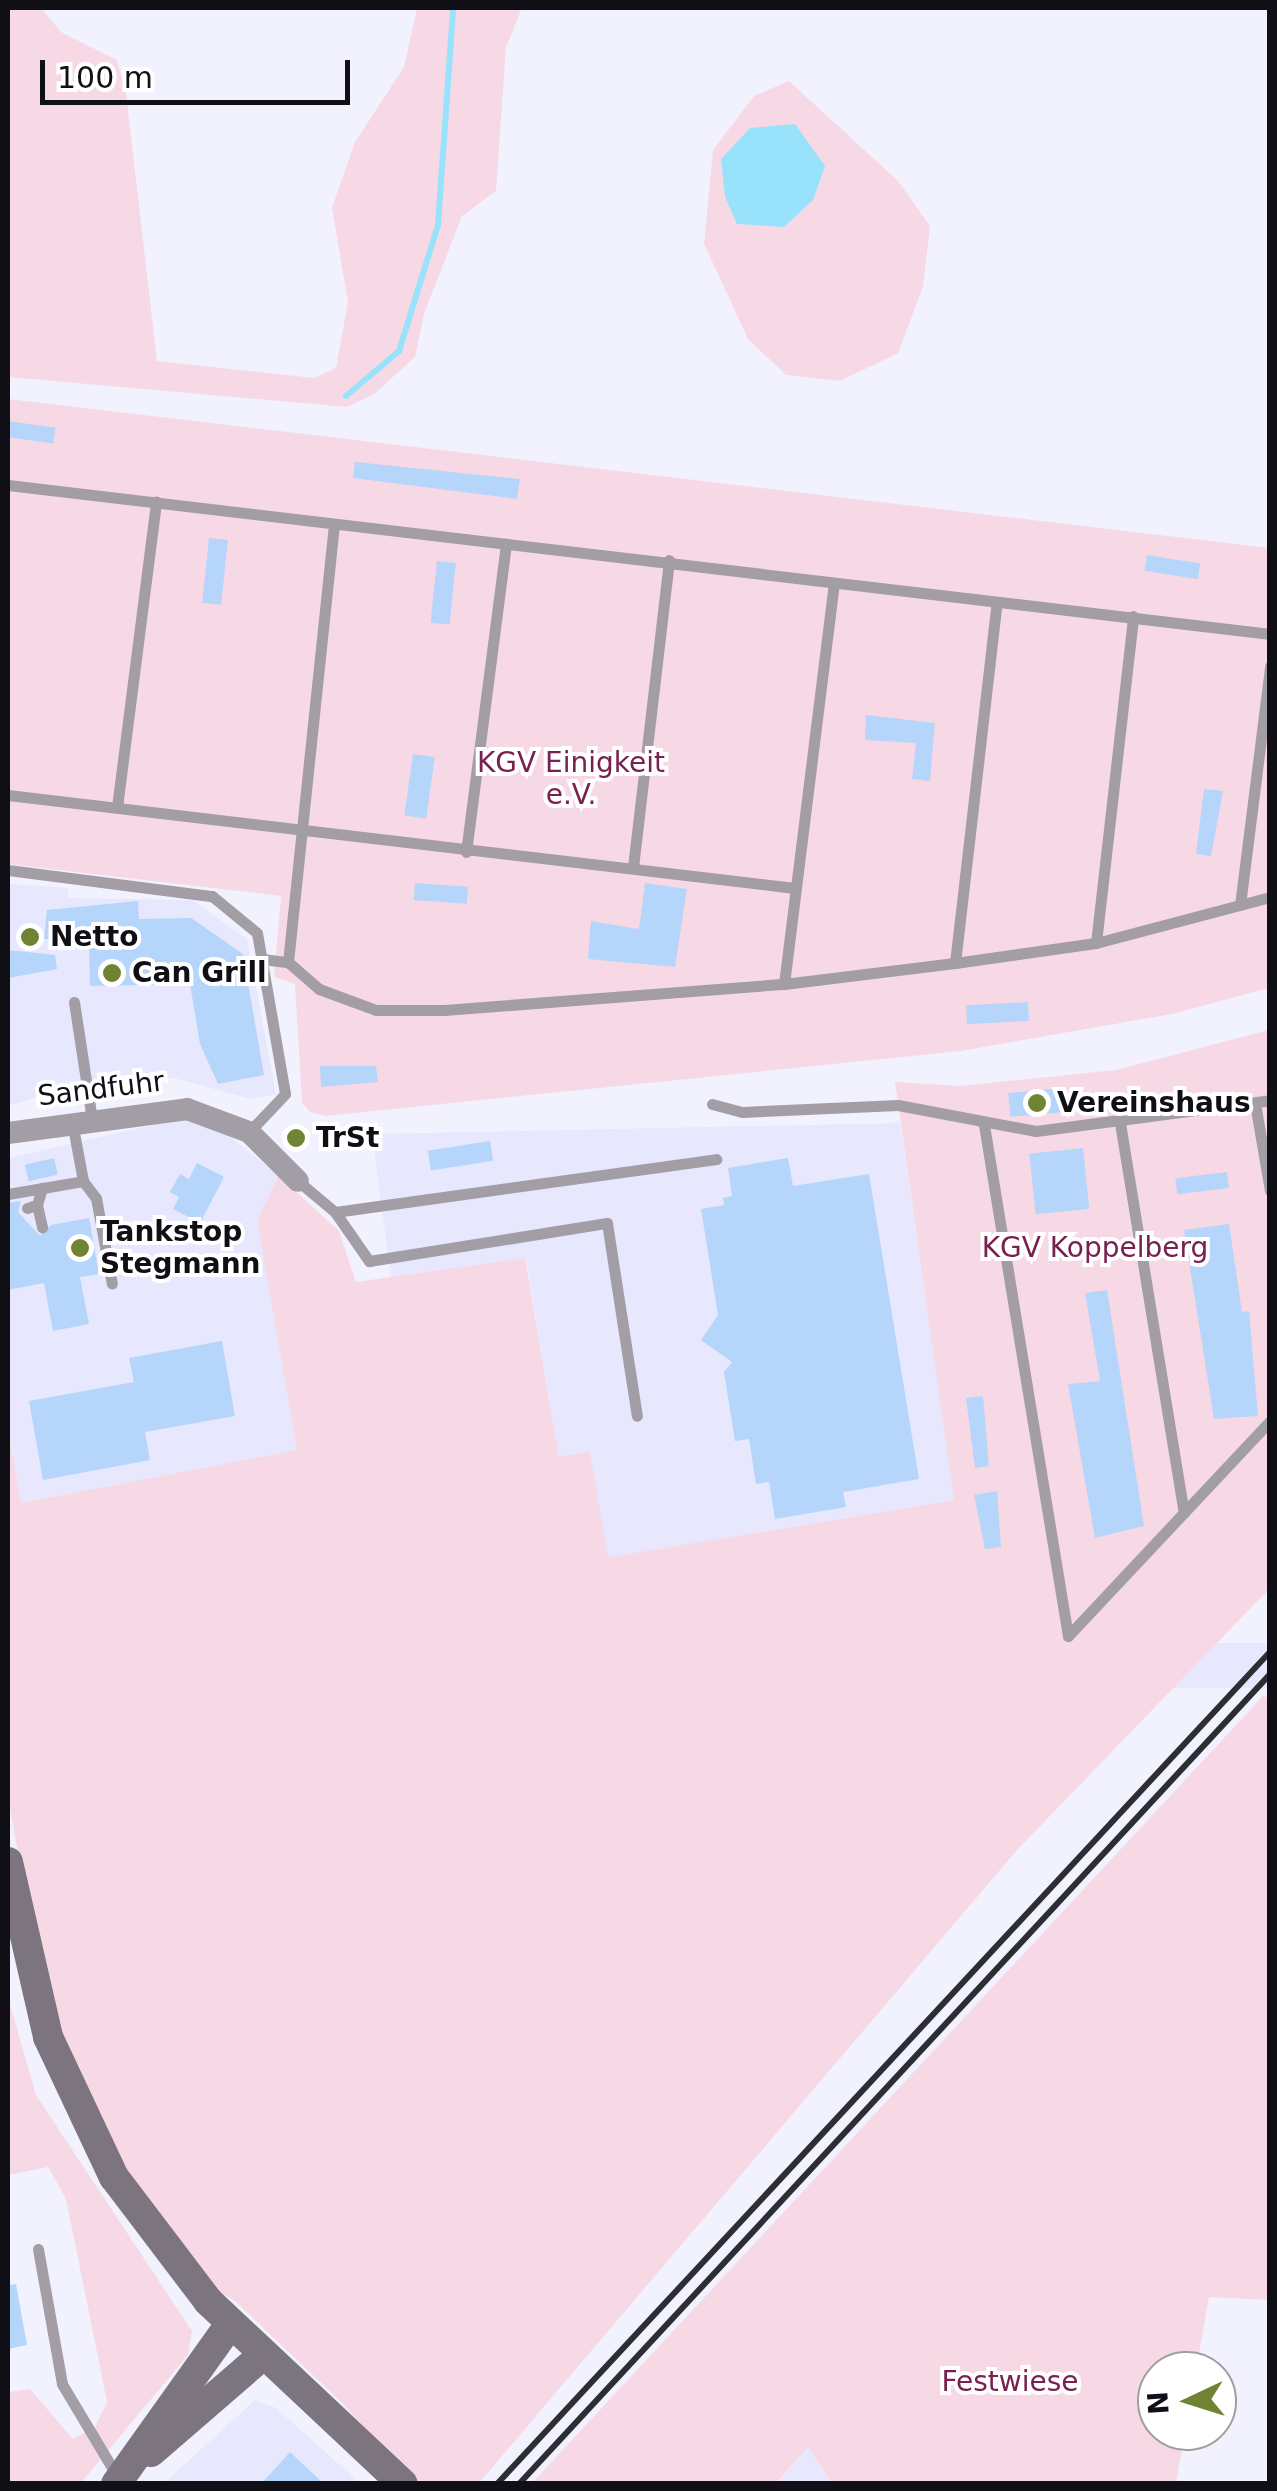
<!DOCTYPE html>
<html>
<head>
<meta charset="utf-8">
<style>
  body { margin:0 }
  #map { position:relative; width:1277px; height:2491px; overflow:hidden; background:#f2f2ff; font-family:"DejaVu Sans",sans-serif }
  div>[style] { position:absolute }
  .built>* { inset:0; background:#e7e7fe; transform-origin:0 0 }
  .green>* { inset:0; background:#f7d9e5 }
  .water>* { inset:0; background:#98e3fb }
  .stream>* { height:6px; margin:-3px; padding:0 3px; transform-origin:3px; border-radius:3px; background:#98e3fb }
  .building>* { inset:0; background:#b6d5fa; transform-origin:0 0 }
  .lane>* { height:11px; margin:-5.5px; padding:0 5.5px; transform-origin:5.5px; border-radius:5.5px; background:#a39da5 }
  .street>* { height:22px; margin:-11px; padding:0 11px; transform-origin:11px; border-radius:11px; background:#a39da5 }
  .secondary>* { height:30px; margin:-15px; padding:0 15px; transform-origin:15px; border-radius:15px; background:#7c747f }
  .rail>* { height:6px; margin:-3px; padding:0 3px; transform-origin:3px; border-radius:3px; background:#2d2d34 }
  .dots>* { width:28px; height:28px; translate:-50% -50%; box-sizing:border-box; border:5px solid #fff; border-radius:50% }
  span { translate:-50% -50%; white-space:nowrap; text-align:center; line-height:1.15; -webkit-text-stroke:8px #fff; paint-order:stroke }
  .park-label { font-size:28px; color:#78204f }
  .poi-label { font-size:28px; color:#0f0f15; font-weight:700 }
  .left { translate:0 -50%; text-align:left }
  .street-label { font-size:28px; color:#0f0f15 }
  .frame { position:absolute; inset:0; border:10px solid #0f0f15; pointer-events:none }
  .north { position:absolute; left:1137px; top:2351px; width:100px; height:100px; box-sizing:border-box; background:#fff; border:2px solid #9f9fa1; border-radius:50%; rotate:266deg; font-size:28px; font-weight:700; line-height:40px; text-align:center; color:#0f0f15 }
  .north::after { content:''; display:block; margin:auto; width:35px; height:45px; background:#6f8333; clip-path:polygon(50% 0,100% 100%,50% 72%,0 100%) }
  .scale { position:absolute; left:40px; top:60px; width:310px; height:45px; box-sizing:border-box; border:5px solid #0f0f15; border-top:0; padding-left:12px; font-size:30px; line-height:35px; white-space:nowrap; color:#0f0f15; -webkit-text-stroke:8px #fff; paint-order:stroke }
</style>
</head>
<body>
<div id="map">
  <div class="built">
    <div style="clip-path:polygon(8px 884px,68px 888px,68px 898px,192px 900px,247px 939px,276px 1094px,251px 1099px,174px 1078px,62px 1090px,8px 1106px)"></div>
    <div style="clip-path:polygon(180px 1119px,217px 1126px,279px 1176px,257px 1220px,298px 1450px,21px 1503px,8px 1429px,8px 1158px)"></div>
    <div style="clip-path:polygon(900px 1123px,955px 1500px,607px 1557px,590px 1451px,559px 1457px,526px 1259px,391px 1278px,372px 1134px)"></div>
    <div style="left:1269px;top:1643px;width:45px;height:1148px;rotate:90deg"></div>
    <div style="clip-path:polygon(255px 2400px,276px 2408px,360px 2483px,163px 2484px)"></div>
    <div style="clip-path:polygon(808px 2447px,832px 2483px,776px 2484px)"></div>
  </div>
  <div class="green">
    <div style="clip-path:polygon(8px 8px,41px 8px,61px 32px,117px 60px,126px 93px,157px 361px,314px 378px,336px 368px,348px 302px,332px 208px,355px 142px,404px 67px,417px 8px,522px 8px,506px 47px,496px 191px,462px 216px,424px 314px,415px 357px,374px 394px,347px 407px,8px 377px)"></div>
    <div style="clip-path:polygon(789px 81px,898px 181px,930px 226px,923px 287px,898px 353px,840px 381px,786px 375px,748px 339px,704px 244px,713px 150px,754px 96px)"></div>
    <div style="clip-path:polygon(8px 399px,1269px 548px,1269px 988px,1172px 1014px,961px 1051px,325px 1116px,310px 1112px,302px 1103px,295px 984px,274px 977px,281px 896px,8px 864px)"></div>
    <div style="clip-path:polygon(1269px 1030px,1269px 1589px,1017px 1850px,479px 2483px,416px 2483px,339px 2400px,235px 2301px,212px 2288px,178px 2249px,94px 2118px,62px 2036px,34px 1942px,8px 1797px,8px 1429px,21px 1503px,297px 1450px,257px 1220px,279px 1176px,339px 1231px,356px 1282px,525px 1258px,559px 1457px,590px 1451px,608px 1557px,954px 1500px,895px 1082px,960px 1086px,1116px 1070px)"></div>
    <div style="clip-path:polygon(1263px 1696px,1270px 1698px,1269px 2300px,1209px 2297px,1196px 2371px,1157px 2371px,1157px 2431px,1185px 2431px,1176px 2483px,832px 2483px,808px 2447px,776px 2483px,532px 2483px)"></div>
    <div style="clip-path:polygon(8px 1997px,36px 2095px,192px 2331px,188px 2355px,81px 2483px,8px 2483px,8px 2392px,30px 2389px,73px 2439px,95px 2427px,107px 2402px,66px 2199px,48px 2167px,8px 2175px)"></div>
  </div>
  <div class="water">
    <div style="clip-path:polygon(795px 124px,825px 166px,813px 200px,784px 227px,737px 224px,725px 197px,721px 159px,750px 128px)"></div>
  </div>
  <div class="stream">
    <div style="left:346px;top:396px;width:70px;rotate:-40.3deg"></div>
    <div style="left:399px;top:351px;width:132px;rotate:-72.8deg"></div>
    <div style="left:438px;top:225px;width:218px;rotate:-86deg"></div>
  </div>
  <div class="building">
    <div style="left:8px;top:421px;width:48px;height:16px;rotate:8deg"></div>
    <div style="clip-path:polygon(355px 462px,520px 479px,517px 499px,353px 478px)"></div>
    <div style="left:209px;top:538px;width:19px;height:65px;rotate:6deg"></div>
    <div style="left:1147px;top:555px;width:54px;height:16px;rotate:9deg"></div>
    <div style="left:437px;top:561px;width:19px;height:62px;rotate:6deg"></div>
    <div style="clip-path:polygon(866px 715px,935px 723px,930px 781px,912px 779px,916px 743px,865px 740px)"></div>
    <div style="left:413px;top:754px;width:22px;height:62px;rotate:8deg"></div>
    <div style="clip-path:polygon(1204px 789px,1223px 791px,1211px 856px,1196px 854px)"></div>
    <div style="left:415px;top:883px;width:53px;height:17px;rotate:4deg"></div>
    <div style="clip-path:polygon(645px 883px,687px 889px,675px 967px,588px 959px,591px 921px,639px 929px)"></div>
    <div style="clip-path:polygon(138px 901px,139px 919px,191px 918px,243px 954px,264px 1075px,218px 1084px,200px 1044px,190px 984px,90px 986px,89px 937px,44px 939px,47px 910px)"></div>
    <div style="clip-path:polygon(8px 950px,55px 955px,57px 969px,8px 978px)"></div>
    <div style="left:1028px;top:1002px;width:19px;height:62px;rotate:87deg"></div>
    <div style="clip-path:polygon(320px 1066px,376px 1066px,378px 1082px,321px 1087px)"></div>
    <div style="left:1064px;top:1088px;width:24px;height:56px;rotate:85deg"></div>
    <div style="left:490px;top:1141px;width:20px;height:63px;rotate:81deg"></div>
    <div style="left:1083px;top:1148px;width:61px;height:54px;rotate:84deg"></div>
    <div style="left:54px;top:1158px;width:17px;height:30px;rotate:77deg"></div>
    <div style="clip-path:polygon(788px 1158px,793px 1186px,869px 1174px,919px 1479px,843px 1492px,846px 1507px,775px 1519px,769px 1482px,756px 1484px,749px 1439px,735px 1441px,724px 1372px,732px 1362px,701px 1340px,718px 1315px,701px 1209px,724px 1205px,723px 1198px,732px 1196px,728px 1168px)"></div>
    <div style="clip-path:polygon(197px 1163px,224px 1177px,200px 1223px,173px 1209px,179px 1197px,170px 1192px,180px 1174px,189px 1179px)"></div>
    <div style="left:1227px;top:1172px;width:16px;height:52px;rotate:83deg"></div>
    <div style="clip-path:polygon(21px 1201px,18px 1212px,40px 1236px,51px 1225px,89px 1218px,99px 1274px,80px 1277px,89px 1324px,53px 1331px,44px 1283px,8px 1290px,8px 1203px)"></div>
    <div style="clip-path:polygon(1229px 1224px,1242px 1312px,1249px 1311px,1258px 1416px,1214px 1419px,1184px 1230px)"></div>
    <div style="left:1098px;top:1240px;width:17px;height:50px;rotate:87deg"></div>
    <div style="clip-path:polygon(1107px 1290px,1144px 1526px,1095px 1538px,1068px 1384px,1100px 1381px,1085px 1293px)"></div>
    <div style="clip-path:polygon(222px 1341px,235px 1416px,145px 1432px,150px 1460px,43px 1480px,29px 1401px,134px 1382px,129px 1358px)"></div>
    <div style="clip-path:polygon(983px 1396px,989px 1466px,975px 1468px,966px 1398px)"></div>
    <div style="clip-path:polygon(997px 1491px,1001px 1547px,985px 1549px,974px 1495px)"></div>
    <div style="clip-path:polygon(16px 2284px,27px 2345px,8px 2349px,8px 2285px)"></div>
    <div style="clip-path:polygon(290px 2452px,324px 2484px,261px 2484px)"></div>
  </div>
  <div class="lane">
    <div style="left:8px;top:485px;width:1271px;rotate:6.73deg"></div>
    <div style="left:8px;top:795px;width:792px;rotate:6.74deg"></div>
    <div style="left:117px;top:807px;width:308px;rotate:-82.7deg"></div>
    <div style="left:466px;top:852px;width:311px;rotate:-82.6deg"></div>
    <div style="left:633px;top:867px;width:309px;rotate:-83.3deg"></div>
    <div style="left:8px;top:870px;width:206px;rotate:7.3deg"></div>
    <div style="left:212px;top:896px;width:58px;rotate:39.4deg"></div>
    <div style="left:257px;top:933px;width:163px;rotate:80.1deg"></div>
    <div style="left:285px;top:1094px;width:52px;rotate:133.5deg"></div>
    <div style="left:1240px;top:905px;width:241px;rotate:-82.8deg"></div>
    <div style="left:1096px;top:943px;width:329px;rotate:-83.5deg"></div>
    <div style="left:262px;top:959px;width:26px;rotate:7deg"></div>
    <div style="left:288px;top:962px;width:41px;rotate:41.1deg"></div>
    <div style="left:319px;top:989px;width:61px;rotate:20.2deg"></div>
    <div style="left:376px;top:1010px;width:68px"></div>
    <div style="left:444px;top:1010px;width:341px;rotate:-4.4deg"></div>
    <div style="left:784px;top:984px;width:172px;rotate:-7deg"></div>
    <div style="left:955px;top:963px;width:142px;rotate:-8.1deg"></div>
    <div style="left:1096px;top:943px;width:180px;rotate:-14.8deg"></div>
    <div style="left:288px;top:962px;width:438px;rotate:-84deg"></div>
    <div style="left:955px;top:963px;width:363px;rotate:-83.4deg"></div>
    <div style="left:784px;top:984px;width:402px;rotate:-82.9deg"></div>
    <div style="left:74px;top:1002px;width:118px;rotate:81.3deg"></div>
    <div style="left:1255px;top:1103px;width:89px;rotate:80.3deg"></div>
    <div style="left:712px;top:1104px;width:31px;rotate:15deg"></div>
    <div style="left:742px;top:1112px;width:156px;rotate:-2.6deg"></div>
    <div style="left:898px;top:1105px;width:140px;rotate:10.7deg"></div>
    <div style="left:1036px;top:1131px;width:236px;rotate:-7.5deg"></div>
    <div style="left:72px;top:1122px;width:60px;rotate:79.4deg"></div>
    <div style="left:83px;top:1181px;width:21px;rotate:53deg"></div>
    <div style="left:96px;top:1198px;width:87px;rotate:79.5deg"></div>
    <div style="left:1120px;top:1123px;width:395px;rotate:80.7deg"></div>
    <div style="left:984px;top:1125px;width:518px;rotate:80.67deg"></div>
    <div style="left:1068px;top:1636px;width:295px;rotate:-46.8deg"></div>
    <div style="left:298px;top:1181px;width:48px;rotate:40deg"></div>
    <div style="left:335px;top:1212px;width:60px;rotate:55.2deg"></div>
    <div style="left:369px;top:1261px;width:241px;rotate:-9.1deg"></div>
    <div style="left:607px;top:1223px;width:195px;rotate:81.2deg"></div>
    <div style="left:8px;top:1194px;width:76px;rotate:-9.8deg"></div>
    <div style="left:37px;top:1205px;width:23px;rotate:77deg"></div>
    <div style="left:27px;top:1208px;width:10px;rotate:-17deg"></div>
    <div style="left:37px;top:1205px;width:18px;rotate:-74deg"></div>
    <div style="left:335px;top:1212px;width:385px;rotate:-7.9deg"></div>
    <div style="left:38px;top:2249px;width:137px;rotate:79.9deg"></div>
    <div style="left:62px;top:2384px;width:107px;rotate:59.1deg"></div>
  </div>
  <div class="street">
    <div style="left:8px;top:1133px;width:181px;rotate:-7.6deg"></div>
    <div style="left:187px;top:1109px;width:66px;rotate:20.4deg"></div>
    <div style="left:249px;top:1132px;width:69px;rotate:45deg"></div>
  </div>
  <div class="secondary">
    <div style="left:8px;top:1862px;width:180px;rotate:77.1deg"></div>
    <div style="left:48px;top:2037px;width:155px;rotate:64.8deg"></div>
    <div style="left:114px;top:2177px;width:156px;rotate:52.8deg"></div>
    <div style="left:208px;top:2301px;width:267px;rotate:43.2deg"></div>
    <div style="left:151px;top:2452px;width:148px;rotate:-40.9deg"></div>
    <div style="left:116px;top:2484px;width:196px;rotate:-54.5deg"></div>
  </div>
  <div class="rail">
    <div style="left:497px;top:2484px;width:1136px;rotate:-47.11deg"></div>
    <div style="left:519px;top:2484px;width:1105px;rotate:-47.16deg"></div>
  </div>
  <div class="dots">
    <div style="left:30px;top:937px;background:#6f8333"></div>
    <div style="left:112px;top:973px;background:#6f8333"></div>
    <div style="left:1037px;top:1103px;background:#6f8333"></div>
    <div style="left:296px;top:1138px;background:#6f8333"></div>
    <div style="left:80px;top:1248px;background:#6f8333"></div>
  </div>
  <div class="park-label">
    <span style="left:571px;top:779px">KGV Einigkeit<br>e.V.</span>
    <span style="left:1095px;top:1248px">KGV Koppelberg</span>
    <span style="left:1010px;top:2382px">Festwiese</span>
  </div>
  <div class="poi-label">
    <span class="left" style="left:50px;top:937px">Netto</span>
    <span class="left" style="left:132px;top:973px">Can Grill</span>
    <span class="left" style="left:1057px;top:1103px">Vereinshaus</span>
    <span class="left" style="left:316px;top:1138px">TrSt</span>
    <span class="left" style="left:100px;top:1248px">Tankstop<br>Stegmann</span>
  </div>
  <div class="street-label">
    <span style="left:101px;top:1089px;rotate:-7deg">Sandfuhr</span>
  </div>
  <div class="frame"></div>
  <div class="north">N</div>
  <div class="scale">100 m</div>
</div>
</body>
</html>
